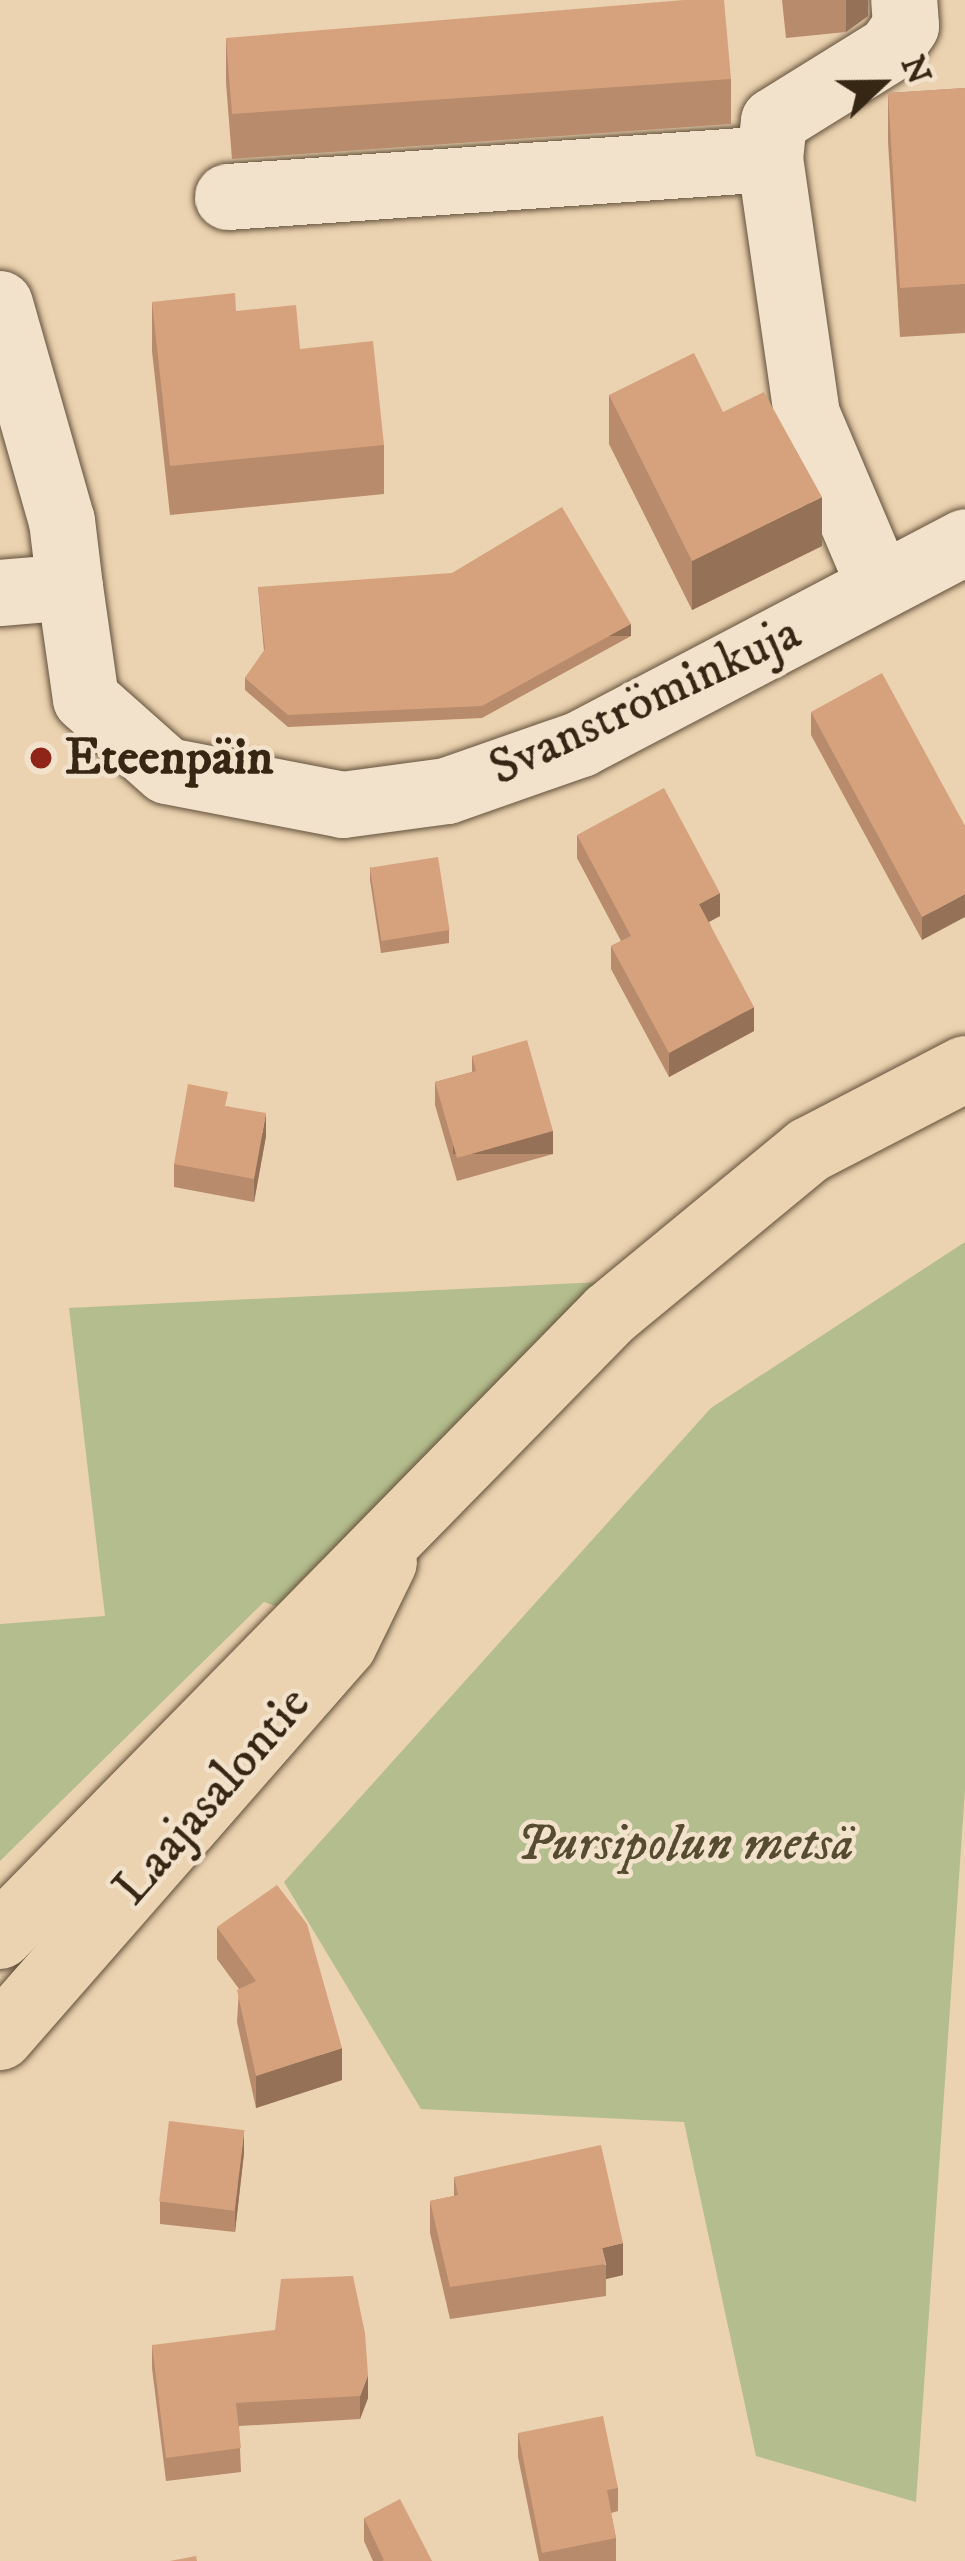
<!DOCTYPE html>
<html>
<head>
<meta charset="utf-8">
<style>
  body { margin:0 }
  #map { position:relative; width:965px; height:2561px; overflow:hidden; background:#ebd2b0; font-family:"IM FELL DW Pica",serif }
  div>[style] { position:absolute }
  .green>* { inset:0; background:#b4bd8d }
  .roads { filter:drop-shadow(0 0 3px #63513b) drop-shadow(0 0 3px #63513b) }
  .minor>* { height:66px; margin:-33px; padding:0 33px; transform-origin:33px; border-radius:33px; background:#f2e2cc }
  .major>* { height:66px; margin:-33px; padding:0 33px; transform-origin:33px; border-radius:33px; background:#ebd2b0 }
  .wall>* { inset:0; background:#b78b6c }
  .shaded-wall>* { inset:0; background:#957158; transform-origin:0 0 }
  .building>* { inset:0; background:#d5a27d; transform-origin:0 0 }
  .dots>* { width:33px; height:33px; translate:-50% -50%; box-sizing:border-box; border:6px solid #f2e2cc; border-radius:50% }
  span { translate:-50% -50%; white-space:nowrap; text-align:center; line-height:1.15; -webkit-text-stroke:9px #f2e2cc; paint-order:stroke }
  .street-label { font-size:51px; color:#362614 }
  .poi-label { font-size:51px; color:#362614; font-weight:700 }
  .left { translate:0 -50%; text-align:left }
  .park-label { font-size:51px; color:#564c32; font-style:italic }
  .north { position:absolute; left:821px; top:24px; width:120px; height:120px; -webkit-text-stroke:9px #f2e2cc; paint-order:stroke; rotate:68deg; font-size:33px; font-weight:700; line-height:48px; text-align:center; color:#362614 }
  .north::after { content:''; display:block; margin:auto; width:42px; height:54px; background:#362614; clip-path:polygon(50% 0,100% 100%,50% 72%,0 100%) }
</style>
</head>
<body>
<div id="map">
  <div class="green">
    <div style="clip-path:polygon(965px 1242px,965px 1790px,916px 2502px,756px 2456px,684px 2122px,421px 2109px,284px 1882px,711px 1408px)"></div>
    <div style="clip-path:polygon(601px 1282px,284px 1609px,264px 1602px,0 1861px,0 1624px,105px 1616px,69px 1308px)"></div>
  </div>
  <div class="roads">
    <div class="minor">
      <div style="left:228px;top:197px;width:543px;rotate:-4.01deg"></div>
      <div style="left:0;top:304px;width:226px;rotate:74.1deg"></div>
      <div style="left:62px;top:521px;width:66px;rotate:83.1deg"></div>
      <div style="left:880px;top:586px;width:186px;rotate:-113.1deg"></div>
      <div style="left:807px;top:415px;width:259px;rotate:-98.2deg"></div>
      <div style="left:770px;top:159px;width:38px;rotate:-84deg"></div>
      <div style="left:774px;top:121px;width:137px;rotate:-31.8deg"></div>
      <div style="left:890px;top:49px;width:28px;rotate:-55deg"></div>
      <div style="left:906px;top:26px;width:26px;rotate:-94deg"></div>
      <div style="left:0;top:593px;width:70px;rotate:-4.9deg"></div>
      <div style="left:70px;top:587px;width:113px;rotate:81.9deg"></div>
      <div style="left:86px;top:699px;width:108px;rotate:41.6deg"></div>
      <div style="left:167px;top:771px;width:179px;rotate:10.9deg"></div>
      <div style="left:343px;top:805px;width:105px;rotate:-7.7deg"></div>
      <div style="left:447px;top:791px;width:142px;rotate:-19.3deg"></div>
      <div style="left:581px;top:744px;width:434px;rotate:-27.7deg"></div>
    </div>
    <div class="major">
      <div style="left:0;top:1936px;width:871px;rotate:-45.56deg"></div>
      <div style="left:610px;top:1314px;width:258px;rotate:-39.5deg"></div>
      <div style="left:809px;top:1150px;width:176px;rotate:-27.4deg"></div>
      <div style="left:0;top:2037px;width:522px;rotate:-48.8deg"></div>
      <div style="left:344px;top:1644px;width:91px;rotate:-64deg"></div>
    </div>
  </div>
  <div class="wall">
    <div style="clip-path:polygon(782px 0,868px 0,868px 16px,846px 32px,786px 38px)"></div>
    <div style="clip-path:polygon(226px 38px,731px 79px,731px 124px,232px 159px,226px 83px)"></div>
    <div style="clip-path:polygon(965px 88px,965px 333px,900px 337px,888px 142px,888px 93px)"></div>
    <div style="clip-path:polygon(152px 302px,236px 311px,300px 349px,384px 445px,384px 494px,170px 515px,152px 351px)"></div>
    <div style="clip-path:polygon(609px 395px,723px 412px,822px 546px,692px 610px,609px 444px)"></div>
    <div style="clip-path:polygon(258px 587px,631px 636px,482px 718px,288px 727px,245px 690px,245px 678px,264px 651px)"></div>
    <div style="clip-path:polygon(811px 712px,965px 826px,922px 940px,811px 735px)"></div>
    <div style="clip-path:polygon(577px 835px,720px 916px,709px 922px,754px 1031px,669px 1077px,611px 969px,611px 946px,621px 941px,577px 858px)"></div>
    <div style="clip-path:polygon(370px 867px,449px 930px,449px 943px,381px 953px,370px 880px)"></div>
    <div style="clip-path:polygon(472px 1056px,553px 1154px,457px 1181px,435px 1105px,435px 1082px,472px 1072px)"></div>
    <div style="clip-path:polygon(228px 1106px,266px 1136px,254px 1202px,174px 1187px,174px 1164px)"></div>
    <div style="clip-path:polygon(217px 1927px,342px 2080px,256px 2108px,237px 2022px,239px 1989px,217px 1959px)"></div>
    <div style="clip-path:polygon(244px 2153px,235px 2232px,160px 2224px,160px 2201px)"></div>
    <div style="clip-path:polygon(454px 2177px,623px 2275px,606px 2279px,606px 2296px,450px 2319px,430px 2233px,430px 2201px,454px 2196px)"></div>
    <div style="clip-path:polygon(152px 2345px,368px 2398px,360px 2419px,239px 2426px,241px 2472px,166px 2481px,152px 2368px)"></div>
    <div style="clip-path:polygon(518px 2433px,618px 2488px,618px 2511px,611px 2513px,616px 2538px,616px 2561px,539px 2561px,518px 2457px)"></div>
    <div style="clip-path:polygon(364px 2518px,432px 2561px,373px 2561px,364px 2541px)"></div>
  </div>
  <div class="shaded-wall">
    <div style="clip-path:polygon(846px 0,868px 0,868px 16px,846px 32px)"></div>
    <div style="clip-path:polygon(822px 497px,822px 546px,692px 610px,692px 561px)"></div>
    <div style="left:631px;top:624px;width:12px;height:170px;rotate:90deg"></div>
    <div style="clip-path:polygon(720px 893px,720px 916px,699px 927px,699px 904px)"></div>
    <div style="clip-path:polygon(965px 894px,965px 917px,922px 940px,922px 917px)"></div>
    <div style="clip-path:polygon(754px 1007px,754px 1031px,669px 1077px,669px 1053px)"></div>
    <div style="clip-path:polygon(266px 1113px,266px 1136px,254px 1202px,254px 1179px)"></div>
    <div style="left:553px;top:1131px;width:23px;height:100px;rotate:90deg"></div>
    <div style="clip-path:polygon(342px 2048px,342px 2080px,256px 2108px,256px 2076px)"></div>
    <div style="clip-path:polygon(244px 2130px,244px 2153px,235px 2232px,235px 2209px)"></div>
    <div style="clip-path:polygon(623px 2243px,623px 2275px,606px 2279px,606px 2264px,602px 2248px)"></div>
    <div style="clip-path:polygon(368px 2375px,368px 2398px,360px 2419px,360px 2396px)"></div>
  </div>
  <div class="building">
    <div style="clip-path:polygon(684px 0,724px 0,731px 79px,232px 114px,226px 38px)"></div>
    <div style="clip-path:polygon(965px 88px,965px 284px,900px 288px,888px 93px)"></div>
    <div style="clip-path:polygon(235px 293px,236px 311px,296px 305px,300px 349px,373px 341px,384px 445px,170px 466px,152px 302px)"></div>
    <div style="clip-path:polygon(694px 353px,723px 412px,764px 392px,822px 497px,692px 561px,609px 395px)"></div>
    <div style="clip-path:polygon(562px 507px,631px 624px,482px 706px,288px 715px,245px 678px,265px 649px,258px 587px,452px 573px)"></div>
    <div style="clip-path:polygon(882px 673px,965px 826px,965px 894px,922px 917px,811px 712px)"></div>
    <div style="clip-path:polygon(664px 788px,720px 893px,699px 904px,754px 1007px,669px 1053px,611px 946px,631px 936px,577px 835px)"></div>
    <div style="left:438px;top:857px;width:74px;height:69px;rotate:81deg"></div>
    <div style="clip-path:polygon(527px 1040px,553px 1131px,457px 1158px,435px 1082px,476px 1071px,472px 1056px)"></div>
    <div style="clip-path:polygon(188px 1084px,228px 1092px,225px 1106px,266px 1113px,254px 1179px,174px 1164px)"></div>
    <div style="clip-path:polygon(277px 1885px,307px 1924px,342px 2048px,256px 2076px,237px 1990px,256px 1981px,217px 1927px)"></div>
    <div style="left:169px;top:2121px;width:76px;height:81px;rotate:7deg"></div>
    <div style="clip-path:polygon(601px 2145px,623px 2243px,602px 2248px,606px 2264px,450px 2287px,430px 2201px,458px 2195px,454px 2177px)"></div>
    <div style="clip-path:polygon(353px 2276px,365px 2333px,368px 2375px,360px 2396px,236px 2403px,241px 2448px,166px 2458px,152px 2345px,275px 2330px,281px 2279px)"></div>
    <div style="clip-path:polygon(603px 2416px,618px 2488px,607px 2490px,616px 2538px,542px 2553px,518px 2433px)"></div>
    <div style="clip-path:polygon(400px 2499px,432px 2561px,382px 2561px,384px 2560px,364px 2518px)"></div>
    <div style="clip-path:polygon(196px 2556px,197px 2561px,170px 2561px)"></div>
  </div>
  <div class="dots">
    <div style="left:41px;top:758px;background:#8f2418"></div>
  </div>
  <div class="street-label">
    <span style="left:645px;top:701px;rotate:-25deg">Svanströminkuja</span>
    <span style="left:212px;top:1796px;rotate:-49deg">Laajasalontie</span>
  </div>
  <div class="poi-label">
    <span class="left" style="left:65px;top:758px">Eteenpäin</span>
  </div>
  <div class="park-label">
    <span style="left:685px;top:1844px">Pursipolun metsä</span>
  </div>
  <div class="north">N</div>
</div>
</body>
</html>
